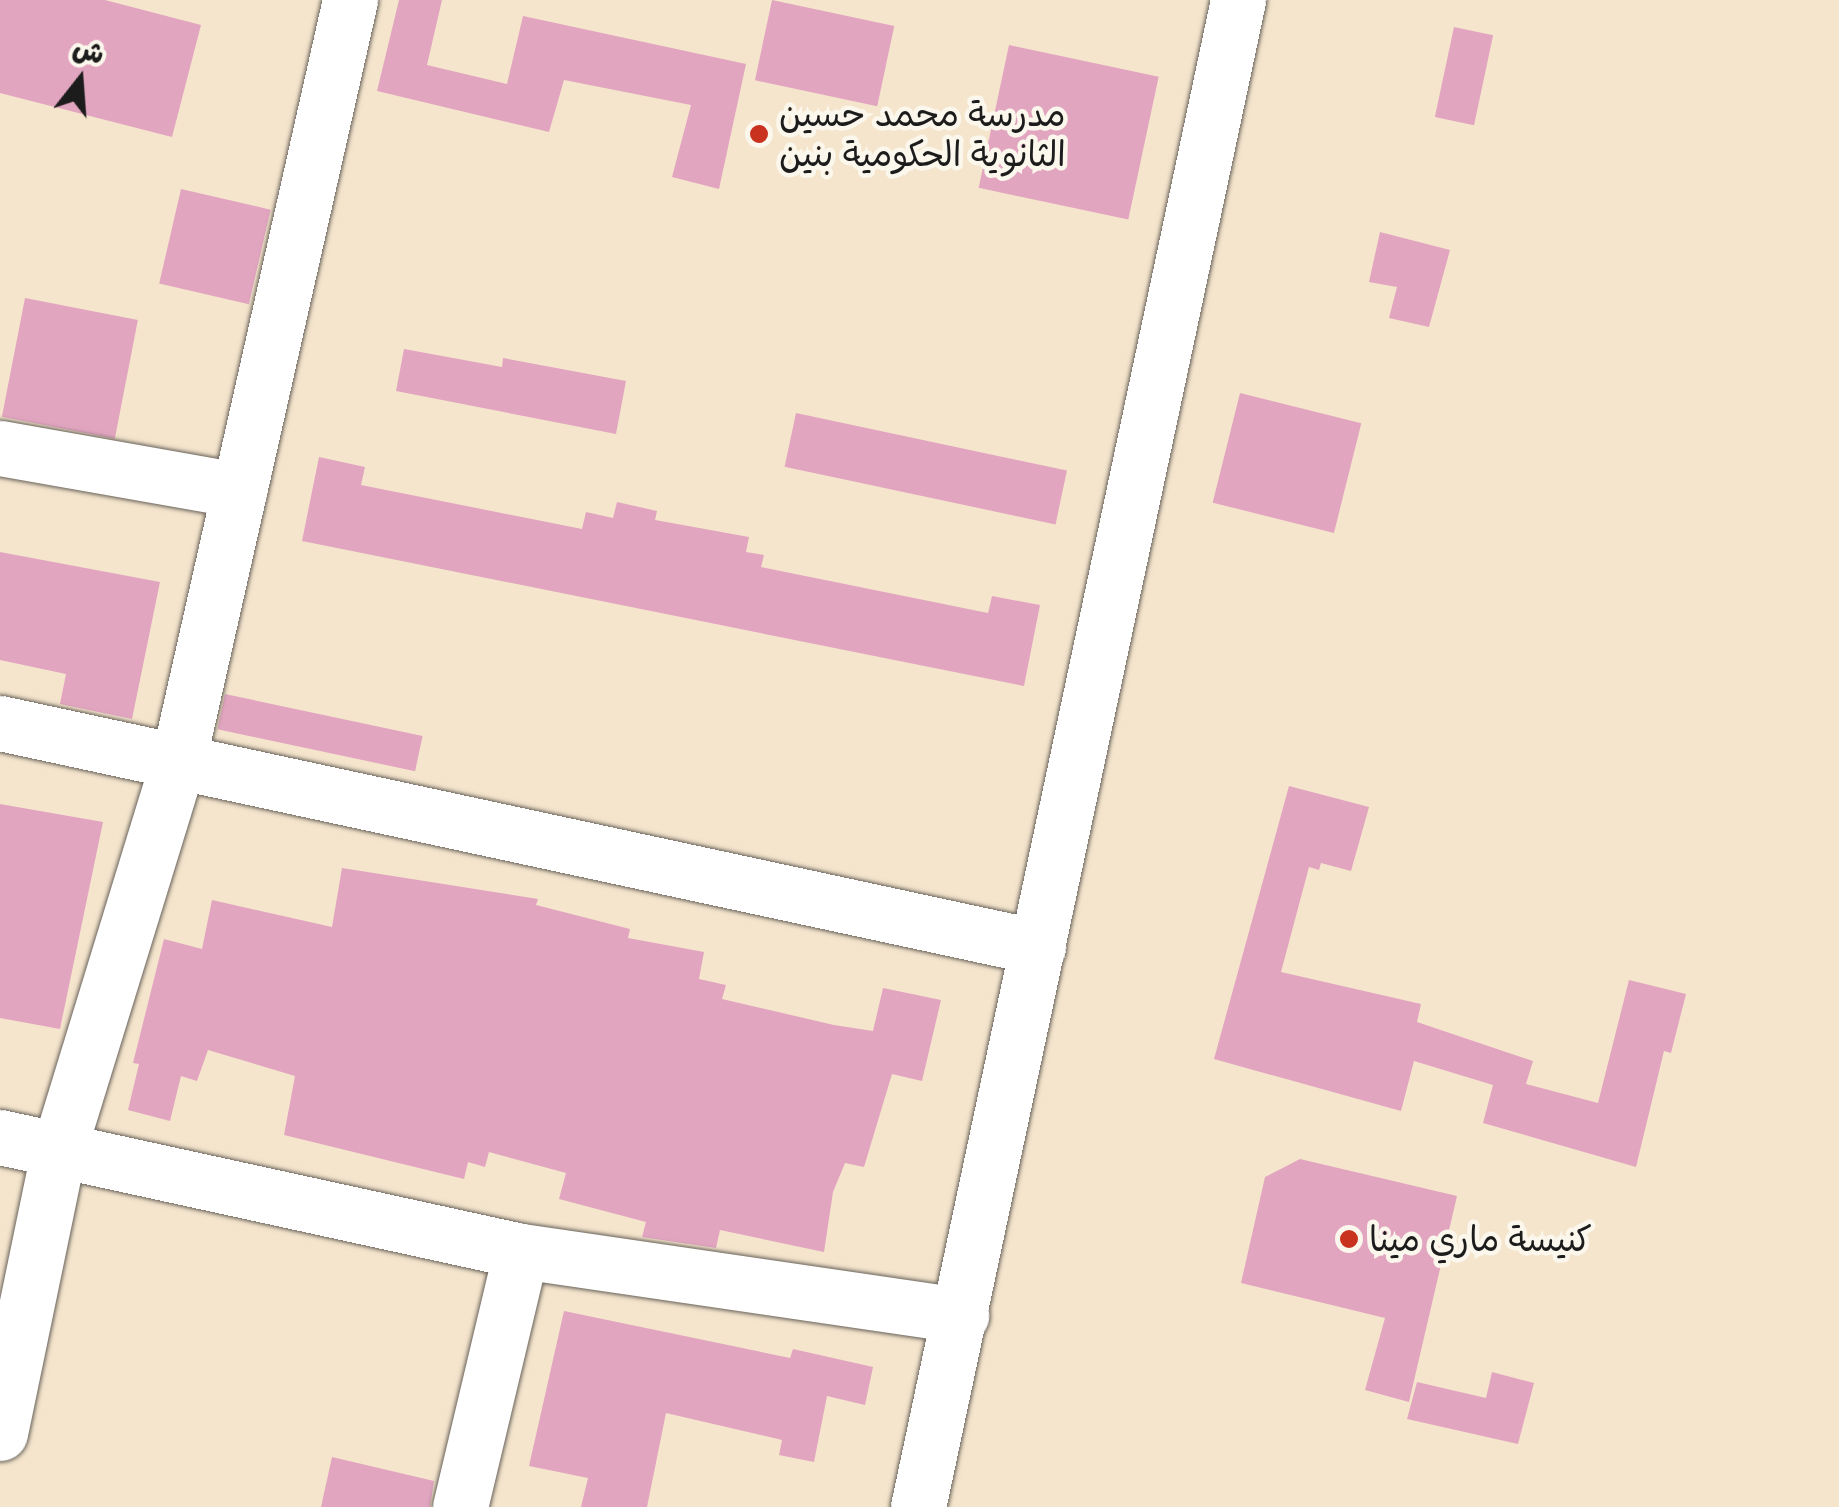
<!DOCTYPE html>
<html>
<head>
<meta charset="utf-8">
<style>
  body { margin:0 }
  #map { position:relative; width:1839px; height:1507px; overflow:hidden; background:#f5e5cd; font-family:Sriracha,"Playpen Sans Arabic",sans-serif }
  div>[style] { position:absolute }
  .building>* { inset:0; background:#e2a5c0; transform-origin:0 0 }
  .roads { filter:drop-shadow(0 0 2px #68625a) drop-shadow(0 0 2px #68625a) }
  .minor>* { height:55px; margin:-27.5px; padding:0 27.5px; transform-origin:27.5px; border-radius:27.5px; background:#fff }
  .dots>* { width:28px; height:28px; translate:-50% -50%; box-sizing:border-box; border:5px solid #fbf7ec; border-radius:50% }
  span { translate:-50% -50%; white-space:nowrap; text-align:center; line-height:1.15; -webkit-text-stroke:9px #fbf7ec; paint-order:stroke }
  .poi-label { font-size:35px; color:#1c1c1c }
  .left { translate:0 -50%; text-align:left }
  .north { position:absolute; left:30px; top:30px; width:100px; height:100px; -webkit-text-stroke:8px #fbf7ec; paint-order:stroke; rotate:17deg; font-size:28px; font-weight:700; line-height:40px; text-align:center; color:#1c1c1c }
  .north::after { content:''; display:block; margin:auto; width:35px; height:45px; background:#1c1c1c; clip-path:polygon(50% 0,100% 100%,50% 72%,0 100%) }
</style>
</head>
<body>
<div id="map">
  <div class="building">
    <div style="clip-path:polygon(0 0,105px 0,201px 25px,172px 137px,0 93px)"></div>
    <div style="clip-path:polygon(399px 0,442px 0,427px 65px,507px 84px,523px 16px,746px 64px,719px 189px,672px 177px,691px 105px,564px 80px,549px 132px,377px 91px)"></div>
    <div style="left:772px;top:0;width:125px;height:82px;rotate:12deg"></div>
    <div style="left:1454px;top:27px;width:40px;height:92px;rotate:12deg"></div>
    <div style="left:1009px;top:45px;width:153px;height:146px;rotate:12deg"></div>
    <div style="left:181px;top:189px;width:92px;height:97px;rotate:13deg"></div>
    <div style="clip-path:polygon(1380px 232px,1450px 250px,1429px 327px,1389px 318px,1397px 287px,1369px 282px)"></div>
    <div style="left:25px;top:298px;width:115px;height:121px;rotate:11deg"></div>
    <div style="clip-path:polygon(404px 349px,502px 367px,503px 358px,626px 381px,616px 434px,396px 391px)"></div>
    <div style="left:1240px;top:393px;width:125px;height:113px;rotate:14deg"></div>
    <div style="left:796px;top:413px;width:277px;height:55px;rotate:12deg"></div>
    <div style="clip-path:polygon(319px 457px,365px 467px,361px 485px,582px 529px,586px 512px,613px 518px,617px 502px,657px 511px,655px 520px,749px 537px,746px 552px,764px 555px,761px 567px,988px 613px,992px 596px,1040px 605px,1024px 686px,302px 541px)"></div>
    <div style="clip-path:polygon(0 552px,160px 582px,132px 719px,60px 704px,66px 674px,0 660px)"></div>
    <div style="left:225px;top:694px;width:202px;height:36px;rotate:12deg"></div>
    <div style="clip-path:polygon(1289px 786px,1369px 807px,1351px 871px,1321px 863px,1319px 870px,1309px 867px,1281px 972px,1421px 1004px,1417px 1022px,1533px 1061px,1526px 1084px,1598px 1103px,1629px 980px,1686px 994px,1671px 1053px,1664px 1051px,1636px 1167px,1483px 1123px,1493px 1085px,1414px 1061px,1401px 1111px,1214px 1059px)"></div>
    <div style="clip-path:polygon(0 804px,103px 822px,60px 1029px,0 1018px)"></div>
    <div style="clip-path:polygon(342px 868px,538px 899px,536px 905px,630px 929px,628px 938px,704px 952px,699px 979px,726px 985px,722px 999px,834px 1025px,873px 1031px,883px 988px,941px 1000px,922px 1081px,892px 1074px,864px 1167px,845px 1163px,833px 1192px,824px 1252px,720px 1230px,716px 1248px,642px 1237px,646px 1222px,559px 1199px,566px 1173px,489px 1152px,485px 1167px,468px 1162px,464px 1179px,284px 1135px,295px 1076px,208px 1050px,197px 1081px,181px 1076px,170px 1121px,128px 1110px,139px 1064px,133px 1063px,164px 939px,202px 949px,212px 900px,332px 927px)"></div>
    <div style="clip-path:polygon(1300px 1159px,1457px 1196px,1409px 1402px,1365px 1390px,1385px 1318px,1241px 1283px,1265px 1177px)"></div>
    <div style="clip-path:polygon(564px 1311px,790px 1358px,793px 1349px,873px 1367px,865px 1405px,827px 1396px,814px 1462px,779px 1455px,782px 1440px,666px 1413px,647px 1507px,581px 1507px,588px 1478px,529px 1466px)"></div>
    <div style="clip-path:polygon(1492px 1372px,1534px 1383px,1518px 1444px,1407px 1419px,1417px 1382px,1486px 1398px)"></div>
    <div style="clip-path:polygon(332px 1457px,434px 1481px,430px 1507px,321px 1507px)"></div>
  </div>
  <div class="roads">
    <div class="minor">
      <div style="left:0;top:448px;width:243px;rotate:10deg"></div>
      <div style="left:0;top:723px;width:1062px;rotate:12.18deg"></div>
      <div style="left:0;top:1137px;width:533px;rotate:12.34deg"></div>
      <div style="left:521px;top:1251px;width:445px;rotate:8.3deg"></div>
      <div style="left:0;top:1433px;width:290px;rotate:-78.3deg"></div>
      <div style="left:59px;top:1149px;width:401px;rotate:-72.9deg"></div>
      <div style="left:177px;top:766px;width:785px;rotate:-77.27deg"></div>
      <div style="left:460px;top:1507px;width:263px;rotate:-76.6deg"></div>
      <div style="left:918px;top:1507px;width:1541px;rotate:-78.01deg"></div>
    </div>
  </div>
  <div class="dots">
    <div style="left:759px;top:134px;background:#c8321e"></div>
    <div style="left:1349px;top:1239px;background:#c8321e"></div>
  </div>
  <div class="poi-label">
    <span class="left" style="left:779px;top:134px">مدرسة محمد حسين<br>الثانوية الحكومية بنين</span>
    <span class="left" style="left:1369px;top:1239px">كنيسة ماري مينا</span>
  </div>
  <div class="north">ش</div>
</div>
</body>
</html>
